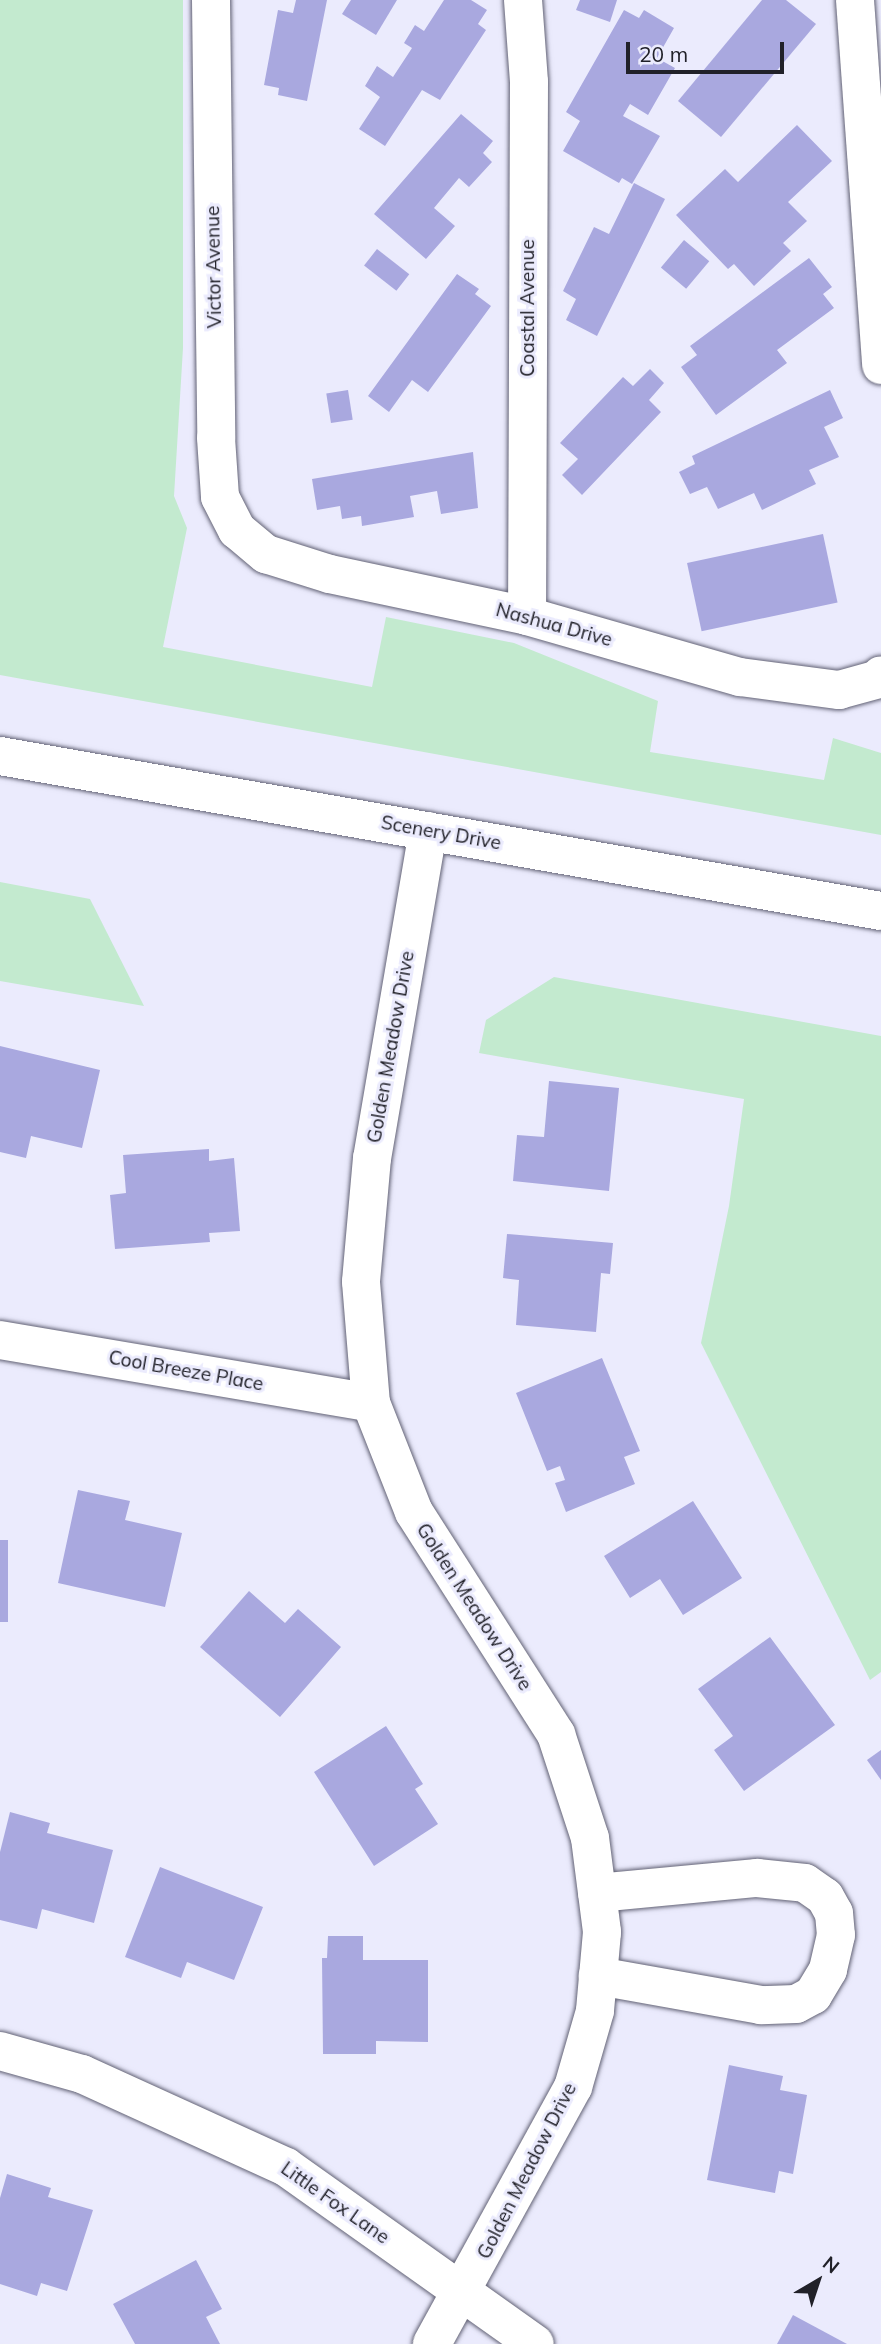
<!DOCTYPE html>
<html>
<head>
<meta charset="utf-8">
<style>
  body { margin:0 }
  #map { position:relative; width:881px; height:2344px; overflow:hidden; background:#ebebfd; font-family:Mulish,sans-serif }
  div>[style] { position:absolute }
  .green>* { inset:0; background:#c3eacf }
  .building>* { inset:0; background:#a9a8df; transform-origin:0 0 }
  .roads { filter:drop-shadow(0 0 2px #626275) drop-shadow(0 0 2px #626275) }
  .minor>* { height:38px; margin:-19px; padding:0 19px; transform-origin:19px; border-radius:19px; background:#fff }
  span { translate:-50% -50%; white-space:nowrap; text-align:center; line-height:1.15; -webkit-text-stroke:6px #ebebfd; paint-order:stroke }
  .street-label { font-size:19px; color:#212129 }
  .north { position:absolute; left:783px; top:2246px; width:70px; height:70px; -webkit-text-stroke:5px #ebebfd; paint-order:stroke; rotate:39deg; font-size:19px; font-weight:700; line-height:28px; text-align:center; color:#212129 }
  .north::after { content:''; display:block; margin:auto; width:24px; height:32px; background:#212129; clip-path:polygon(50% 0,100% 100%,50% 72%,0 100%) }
  .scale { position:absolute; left:626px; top:42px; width:158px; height:32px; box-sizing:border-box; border:4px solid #212129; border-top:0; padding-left:9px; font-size:21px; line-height:24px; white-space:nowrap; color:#212129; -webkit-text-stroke:5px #ebebfd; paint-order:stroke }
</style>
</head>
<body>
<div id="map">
  <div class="green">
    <div style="clip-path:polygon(0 0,183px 0,183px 348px,174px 496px,187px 528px,163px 647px,372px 687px,386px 617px,514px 643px,658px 701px,650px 752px,824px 780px,833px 738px,881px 753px,881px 835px,0 675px)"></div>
    <div style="clip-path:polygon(0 882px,90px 899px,144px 1006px,0 981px)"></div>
    <div style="clip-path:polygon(554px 977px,881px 1036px,881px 1672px,870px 1680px,701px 1343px,729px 1206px,744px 1099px,479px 1053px,486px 1020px)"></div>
  </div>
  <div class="building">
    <div style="clip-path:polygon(296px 0,327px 0,307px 101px,278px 95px,279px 88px,264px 85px,278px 10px,293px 13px)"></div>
    <div style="clip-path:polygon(351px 0,397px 0,376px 35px,342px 14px)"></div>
    <div style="clip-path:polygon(444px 0,471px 0,487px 10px,478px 24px,486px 30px,440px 100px,422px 90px,385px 146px,359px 129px,380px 97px,365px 86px,377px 66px,393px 77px,412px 48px,404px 43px,415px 25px,424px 31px)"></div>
    <div style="clip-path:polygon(580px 0,617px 0,610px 22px,576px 10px)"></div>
    <div style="clip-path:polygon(762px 0,786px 0,816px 24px,721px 137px,678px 101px)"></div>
    <div style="clip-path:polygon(624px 10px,639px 18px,644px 10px,674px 28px,657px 58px,675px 68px,648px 115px,630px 104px,623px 116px,660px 136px,632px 184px,622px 178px,619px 183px,563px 151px,580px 121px,566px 112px)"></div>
    <div style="clip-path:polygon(461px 114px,493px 141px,483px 153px,492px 162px,469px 187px,459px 178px,434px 208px,455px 226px,426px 259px,374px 214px)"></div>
    <div style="clip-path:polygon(797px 125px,832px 161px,788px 202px,807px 221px,783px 243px,791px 251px,754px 286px,734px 264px,728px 269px,676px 215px,725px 169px,738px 182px)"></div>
    <div style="clip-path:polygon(634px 183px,665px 199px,597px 336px,566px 320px,576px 299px,563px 291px,594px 227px,609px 234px)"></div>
    <div style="left:684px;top:240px;width:33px;height:36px;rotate:40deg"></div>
    <div style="left:377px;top:249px;width:41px;height:21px;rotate:38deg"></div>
    <div style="clip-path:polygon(809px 258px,832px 287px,823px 294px,834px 308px,777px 350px,787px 363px,716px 415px,681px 367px,697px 355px,690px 346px)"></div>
    <div style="clip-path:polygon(457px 274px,479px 289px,475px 294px,491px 306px,428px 392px,412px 380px,389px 412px,368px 396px)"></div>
    <div style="clip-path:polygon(650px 369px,664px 383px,649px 400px,661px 412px,582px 495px,562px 475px,578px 459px,560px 443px,623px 377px,633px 386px)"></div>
    <div style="left:348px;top:390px;width:30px;height:22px;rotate:81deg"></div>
    <div style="clip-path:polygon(830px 390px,843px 418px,824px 427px,839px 457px,809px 470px,816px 484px,762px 510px,754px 493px,718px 509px,707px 487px,690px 494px,679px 472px,695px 464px,692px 456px)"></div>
    <div style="clip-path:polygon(473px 452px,478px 508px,441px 514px,437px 491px,410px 496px,414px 517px,362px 526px,361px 516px,342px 519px,340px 506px,317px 510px,312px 479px)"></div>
    <div style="left:823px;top:534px;width:70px;height:139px;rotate:78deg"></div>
    <div style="clip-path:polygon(0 1046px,100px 1070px,82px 1148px,31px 1136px,26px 1158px,0 1152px)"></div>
    <div style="clip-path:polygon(549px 1081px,619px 1088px,609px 1191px,513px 1181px,517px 1135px,544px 1137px)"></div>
    <div style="clip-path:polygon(209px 1149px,209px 1161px,234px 1158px,240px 1231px,209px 1233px,210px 1242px,115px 1249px,110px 1195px,126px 1193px,123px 1155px)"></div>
    <div style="clip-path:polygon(507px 1234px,613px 1243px,610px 1274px,601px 1273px,596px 1332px,516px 1325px,519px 1280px,503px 1278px)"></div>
    <div style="clip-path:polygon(602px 1358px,640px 1451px,624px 1457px,635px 1484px,566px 1512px,555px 1483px,565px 1480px,560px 1466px,547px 1471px,516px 1393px)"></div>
    <div style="clip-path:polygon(78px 1490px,130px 1501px,125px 1520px,182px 1533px,165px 1607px,58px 1583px)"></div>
    <div style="clip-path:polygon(693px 1501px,742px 1578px,683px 1615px,660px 1579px,630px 1598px,604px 1556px)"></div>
    <div style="left:0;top:1540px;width:8px;height:82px"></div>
    <div style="clip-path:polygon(249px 1591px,285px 1623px,298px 1609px,341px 1647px,280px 1717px,200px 1647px)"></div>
    <div style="clip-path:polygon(770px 1637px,835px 1725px,744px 1791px,714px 1750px,733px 1736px,698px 1689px)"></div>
    <div style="clip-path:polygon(386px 1726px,423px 1784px,415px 1789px,438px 1824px,374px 1866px,314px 1772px)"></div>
    <div style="clip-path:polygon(881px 1750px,881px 1780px,867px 1760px)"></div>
    <div style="clip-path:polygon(10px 1812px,50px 1823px,47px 1833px,113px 1850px,94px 1923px,42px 1909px,37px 1929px,0 1920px,0 1852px)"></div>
    <div style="clip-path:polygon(160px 1867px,263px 1907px,234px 1980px,187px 1962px,181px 1978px,125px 1957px)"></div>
    <div style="clip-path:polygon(328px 1936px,363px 1936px,363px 1960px,428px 1960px,428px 2042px,376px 2041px,376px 2054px,323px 2054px,322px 1958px,327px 1958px)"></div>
    <div style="clip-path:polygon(729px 2065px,783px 2076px,780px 2090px,807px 2095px,793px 2174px,779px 2171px,775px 2193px,707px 2180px)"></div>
    <div style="clip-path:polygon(7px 2174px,51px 2188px,48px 2197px,93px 2210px,67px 2291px,41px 2283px,37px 2296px,0 2284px,0 2198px)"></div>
    <div style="clip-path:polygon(196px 2260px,222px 2309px,206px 2317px,220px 2344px,135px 2344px,113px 2304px)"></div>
    <div style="clip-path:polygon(793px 2315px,847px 2344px,777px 2344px)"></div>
  </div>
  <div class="roads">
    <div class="minor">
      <div style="left:211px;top:0;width:438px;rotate:89.3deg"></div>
      <div style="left:216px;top:438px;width:59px;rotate:86.1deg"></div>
      <div style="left:220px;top:497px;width:37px;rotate:63deg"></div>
      <div style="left:237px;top:530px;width:38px;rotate:40deg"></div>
      <div style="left:266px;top:554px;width:67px;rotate:17.4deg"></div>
      <div style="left:330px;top:574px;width:201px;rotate:12deg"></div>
      <div style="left:527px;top:616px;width:222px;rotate:16deg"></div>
      <div style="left:740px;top:677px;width:100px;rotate:7.5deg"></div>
      <div style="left:839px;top:690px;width:41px;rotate:-15.4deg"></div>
      <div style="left:879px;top:679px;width:4px;rotate:-63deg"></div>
      <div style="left:523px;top:0;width:82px;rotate:85.8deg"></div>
      <div style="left:529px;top:82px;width:534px;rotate:90.21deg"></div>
      <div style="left:855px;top:0;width:366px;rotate:85.9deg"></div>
      <div style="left:0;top:756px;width:895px;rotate:9.98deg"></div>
      <div style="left:428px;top:831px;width:332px;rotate:99.7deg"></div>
      <div style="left:372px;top:1158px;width:124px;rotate:95.1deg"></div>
      <div style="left:361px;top:1282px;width:121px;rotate:85.3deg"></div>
      <div style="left:371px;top:1403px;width:117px;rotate:68.5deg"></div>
      <div style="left:414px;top:1512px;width:264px;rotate:57.4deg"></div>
      <div style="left:556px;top:1734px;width:109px;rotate:71.9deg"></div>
      <div style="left:590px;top:1838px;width:95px;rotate:82.7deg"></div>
      <div style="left:602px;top:1932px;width:79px;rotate:95.1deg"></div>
      <div style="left:595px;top:2011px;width:79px;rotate:106.1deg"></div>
      <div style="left:573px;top:2087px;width:293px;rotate:118.8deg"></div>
      <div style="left:0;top:1340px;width:376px;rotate:9.6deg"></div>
      <div style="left:597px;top:1893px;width:161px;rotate:-5.4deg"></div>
      <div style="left:757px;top:1878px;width:48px;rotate:5.9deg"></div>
      <div style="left:805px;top:1883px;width:24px;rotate:35deg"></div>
      <div style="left:825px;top:1897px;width:18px;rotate:61deg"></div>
      <div style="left:834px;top:1913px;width:22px;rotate:85deg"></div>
      <div style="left:836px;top:1935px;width:36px;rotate:103deg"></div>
      <div style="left:828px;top:1970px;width:29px;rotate:121deg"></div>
      <div style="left:813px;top:1995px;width:19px;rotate:152deg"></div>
      <div style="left:796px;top:2004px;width:35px;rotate:178deg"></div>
      <div style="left:761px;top:2005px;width:166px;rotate:-169.9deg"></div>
      <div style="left:0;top:2051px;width:85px;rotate:15.7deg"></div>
      <div style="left:82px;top:2074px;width:224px;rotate:24.5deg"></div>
      <div style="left:286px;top:2167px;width:305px;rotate:35.4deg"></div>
    </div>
  </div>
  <div class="street-label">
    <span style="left:214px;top:267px;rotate:-91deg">Victor Avenue</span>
    <span style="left:528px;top:308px;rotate:-90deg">Coastal Avenue</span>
    <span style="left:554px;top:625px;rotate:15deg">Nashua Drive</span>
    <span style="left:441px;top:833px;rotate:10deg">Scenery Drive</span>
    <span style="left:391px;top:1047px;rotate:-80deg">Golden Meadow Drive</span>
    <span style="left:186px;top:1371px;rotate:10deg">Cool Breeze Place</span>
    <span style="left:474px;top:1607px;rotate:57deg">Golden Meadow Drive</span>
    <span style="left:527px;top:2171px;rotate:-63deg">Golden Meadow Drive</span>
    <span style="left:335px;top:2203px;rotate:35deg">Little Fox Lane</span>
  </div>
  <div class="north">N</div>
  <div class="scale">20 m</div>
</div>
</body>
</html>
